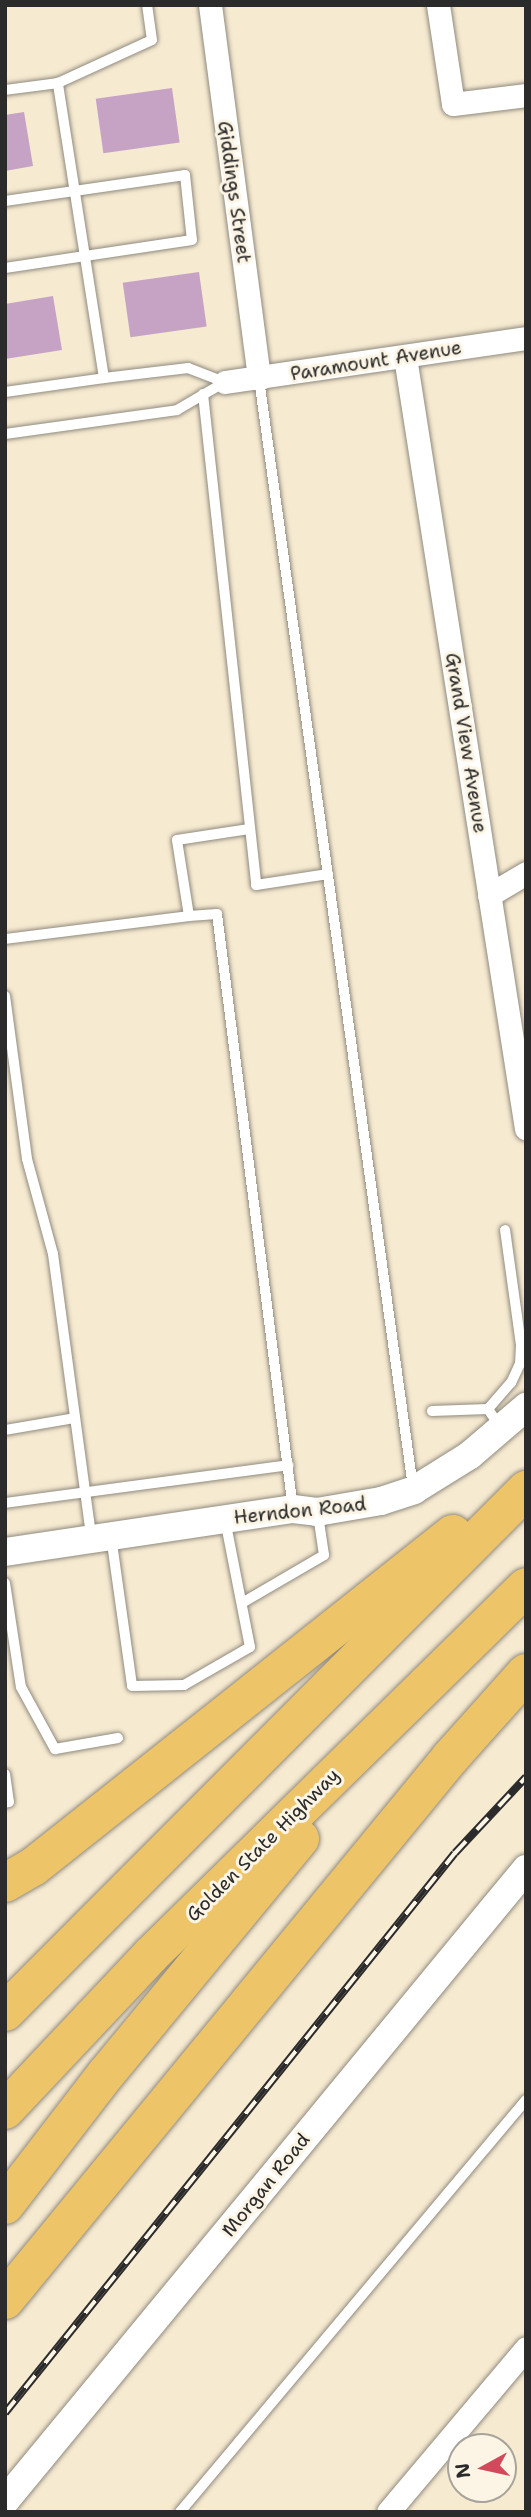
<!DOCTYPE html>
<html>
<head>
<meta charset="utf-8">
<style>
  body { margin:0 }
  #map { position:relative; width:531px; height:2517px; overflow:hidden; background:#f6ead1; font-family:"Shantell Sans",sans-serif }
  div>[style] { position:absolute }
  .building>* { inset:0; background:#c6a3c5; transform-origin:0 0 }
  .roads { filter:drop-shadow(0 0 2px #908a7e) drop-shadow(0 0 2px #908a7e) }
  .service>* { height:10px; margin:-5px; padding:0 5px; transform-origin:5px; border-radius:5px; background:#fff }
  .minor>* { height:23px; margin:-11.5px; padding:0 11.5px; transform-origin:11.5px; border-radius:11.5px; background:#fff }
  .tertiary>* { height:28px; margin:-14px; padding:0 14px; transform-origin:14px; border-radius:14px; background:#fff }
  .motorway>* { height:38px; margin:-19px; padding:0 19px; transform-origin:19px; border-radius:19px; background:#eec469 }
  .rail>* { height:8px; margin-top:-4px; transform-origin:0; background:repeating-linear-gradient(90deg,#fcf5e5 0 16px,#2b2b2b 0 32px); box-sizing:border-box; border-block:2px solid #2b2b2b }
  span { translate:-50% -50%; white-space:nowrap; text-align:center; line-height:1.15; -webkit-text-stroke:6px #fcf5e5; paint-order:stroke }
  .street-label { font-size:19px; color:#2b2b2b }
  .frame { position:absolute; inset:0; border:7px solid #2b2b2b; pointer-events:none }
  .north { position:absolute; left:447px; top:2433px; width:70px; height:70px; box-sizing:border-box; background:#fcf5e5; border:2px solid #a8a49b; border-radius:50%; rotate:262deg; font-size:19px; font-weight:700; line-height:28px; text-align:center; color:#2b2b2b }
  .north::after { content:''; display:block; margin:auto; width:24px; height:32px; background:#d1495b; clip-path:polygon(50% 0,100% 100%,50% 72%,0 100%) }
</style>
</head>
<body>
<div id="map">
  <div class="building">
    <div style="left:172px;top:88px;width:55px;height:77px;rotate:82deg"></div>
    <div style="clip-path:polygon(24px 112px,33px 166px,5px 171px,5px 115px)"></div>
    <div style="left:199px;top:272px;width:55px;height:77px;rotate:82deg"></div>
    <div style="clip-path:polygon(53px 296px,62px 350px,5px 359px,5px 304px)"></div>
  </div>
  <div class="roads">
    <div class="service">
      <div style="left:5px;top:90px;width:53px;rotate:-7.5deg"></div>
      <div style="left:5px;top:201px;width:182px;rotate:-8.2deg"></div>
      <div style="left:185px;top:175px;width:65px;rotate:83.9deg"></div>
      <div style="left:192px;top:240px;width:189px;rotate:171.5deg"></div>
      <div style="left:104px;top:378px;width:85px;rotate:-6.8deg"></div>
      <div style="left:188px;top:368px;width:40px;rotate:21deg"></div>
      <div style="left:259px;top:379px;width:1119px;rotate:82.09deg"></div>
      <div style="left:5px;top:392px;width:100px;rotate:-8deg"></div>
      <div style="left:104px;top:378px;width:299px;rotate:-98.9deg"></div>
      <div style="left:58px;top:83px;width:103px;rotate:-24.6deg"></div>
      <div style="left:152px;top:40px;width:35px;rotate:-98deg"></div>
      <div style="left:203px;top:394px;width:494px;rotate:83.8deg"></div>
      <div style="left:256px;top:885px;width:73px;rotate:-8.7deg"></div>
      <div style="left:5px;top:434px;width:174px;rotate:-7.9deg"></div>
      <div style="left:177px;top:410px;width:56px;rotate:-30.3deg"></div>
      <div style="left:189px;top:916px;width:28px;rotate:-4deg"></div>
      <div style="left:217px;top:914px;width:600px;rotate:82.72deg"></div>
      <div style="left:5px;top:939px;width:185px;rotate:-7.1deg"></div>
      <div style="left:189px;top:916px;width:77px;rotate:-99deg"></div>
      <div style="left:177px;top:840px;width:73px;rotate:-8.7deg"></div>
      <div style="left:5px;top:996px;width:164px;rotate:82.3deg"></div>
      <div style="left:27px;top:1159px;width:98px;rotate:74.7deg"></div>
      <div style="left:53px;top:1254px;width:285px;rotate:82.3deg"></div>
      <div style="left:488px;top:1409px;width:35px;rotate:-49deg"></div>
      <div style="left:511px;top:1383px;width:21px;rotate:-65deg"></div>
      <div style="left:520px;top:1364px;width:19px;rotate:-87deg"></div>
      <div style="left:521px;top:1345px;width:116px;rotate:-97.9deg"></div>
      <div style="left:432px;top:1411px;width:56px;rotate:-2deg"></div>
      <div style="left:488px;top:1409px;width:23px;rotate:56deg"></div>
      <div style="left:5px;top:1430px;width:71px;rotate:-9.7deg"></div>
      <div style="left:5px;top:1503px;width:286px;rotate:-7.6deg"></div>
      <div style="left:111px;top:1536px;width:151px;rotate:82deg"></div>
      <div style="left:132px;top:1686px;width:52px;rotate:-1.1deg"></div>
      <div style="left:184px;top:1685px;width:76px;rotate:-29.9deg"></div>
      <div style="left:250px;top:1647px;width:130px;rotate:-101.1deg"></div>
      <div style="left:5px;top:1583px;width:105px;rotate:81.3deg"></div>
      <div style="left:21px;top:1687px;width:71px;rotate:61.3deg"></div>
      <div style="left:55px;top:1749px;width:64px;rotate:-9.9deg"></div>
      <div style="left:242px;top:1603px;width:95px;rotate:-30.3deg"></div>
      <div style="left:324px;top:1555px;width:40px;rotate:-98.5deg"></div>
      <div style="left:5px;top:1774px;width:28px;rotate:82deg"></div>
      <div style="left:9px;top:1802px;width:4px;rotate:166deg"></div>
      <div style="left:180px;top:2512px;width:538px;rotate:-49.98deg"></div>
    </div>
    <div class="minor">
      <div style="left:210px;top:5px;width:377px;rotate:82.5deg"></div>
      <div style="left:438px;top:5px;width:100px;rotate:81.4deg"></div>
      <div style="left:453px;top:104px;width:74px;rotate:-7deg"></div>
      <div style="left:405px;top:357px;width:781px;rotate:81.09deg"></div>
      <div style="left:225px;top:382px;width:304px;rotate:-8.3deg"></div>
      <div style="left:489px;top:895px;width:43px;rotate:-30.7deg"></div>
      <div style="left:388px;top:2512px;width:214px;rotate:-49.9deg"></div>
    </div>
    <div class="tertiary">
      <div style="left:5px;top:1552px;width:291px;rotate:-8.5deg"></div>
      <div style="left:293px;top:1509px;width:24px;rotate:7deg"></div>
      <div style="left:317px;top:1512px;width:65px;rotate:-9.8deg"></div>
      <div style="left:381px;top:1501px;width:35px;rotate:-18deg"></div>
      <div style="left:414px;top:1490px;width:66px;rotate:-32deg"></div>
      <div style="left:470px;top:1455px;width:74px;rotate:-40.6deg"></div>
      <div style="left:5px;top:2501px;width:819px;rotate:-50.5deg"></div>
    </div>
    <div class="motorway">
      <div style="left:5px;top:1883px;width:32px;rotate:-30deg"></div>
      <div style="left:33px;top:1867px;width:536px;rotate:-38.41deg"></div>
      <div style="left:5px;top:2012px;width:738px;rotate:-45.05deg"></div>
      <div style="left:5px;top:2110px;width:213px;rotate:-46.7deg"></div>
      <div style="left:151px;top:1955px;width:525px;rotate:-44.46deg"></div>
      <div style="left:5px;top:2205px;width:165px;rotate:-52.4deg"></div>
      <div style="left:106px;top:2074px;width:305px;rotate:-50.5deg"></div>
      <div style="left:5px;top:2300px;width:701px;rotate:-50.61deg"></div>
      <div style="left:450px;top:1758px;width:114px;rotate:-48.2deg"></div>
    </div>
  </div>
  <div class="rail">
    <div style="left:5px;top:2413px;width:718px;rotate:-51.22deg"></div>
    <div style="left:455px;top:1853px;width:104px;rotate:-46.9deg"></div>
  </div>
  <div class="street-label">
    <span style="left:234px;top:192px;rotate:82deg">Giddings Street</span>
    <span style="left:376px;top:361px;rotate:-9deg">Paramount Avenue</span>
    <span style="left:466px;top:743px;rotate:81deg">Grand View Avenue</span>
    <span style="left:300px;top:1511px;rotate:-6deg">Herndon Road</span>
    <span style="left:263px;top:1845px;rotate:-45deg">Golden State Highway</span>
    <span style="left:266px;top:2185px;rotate:-51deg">Morgan Road</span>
  </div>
  <div class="frame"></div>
  <div class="north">N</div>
</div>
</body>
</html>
